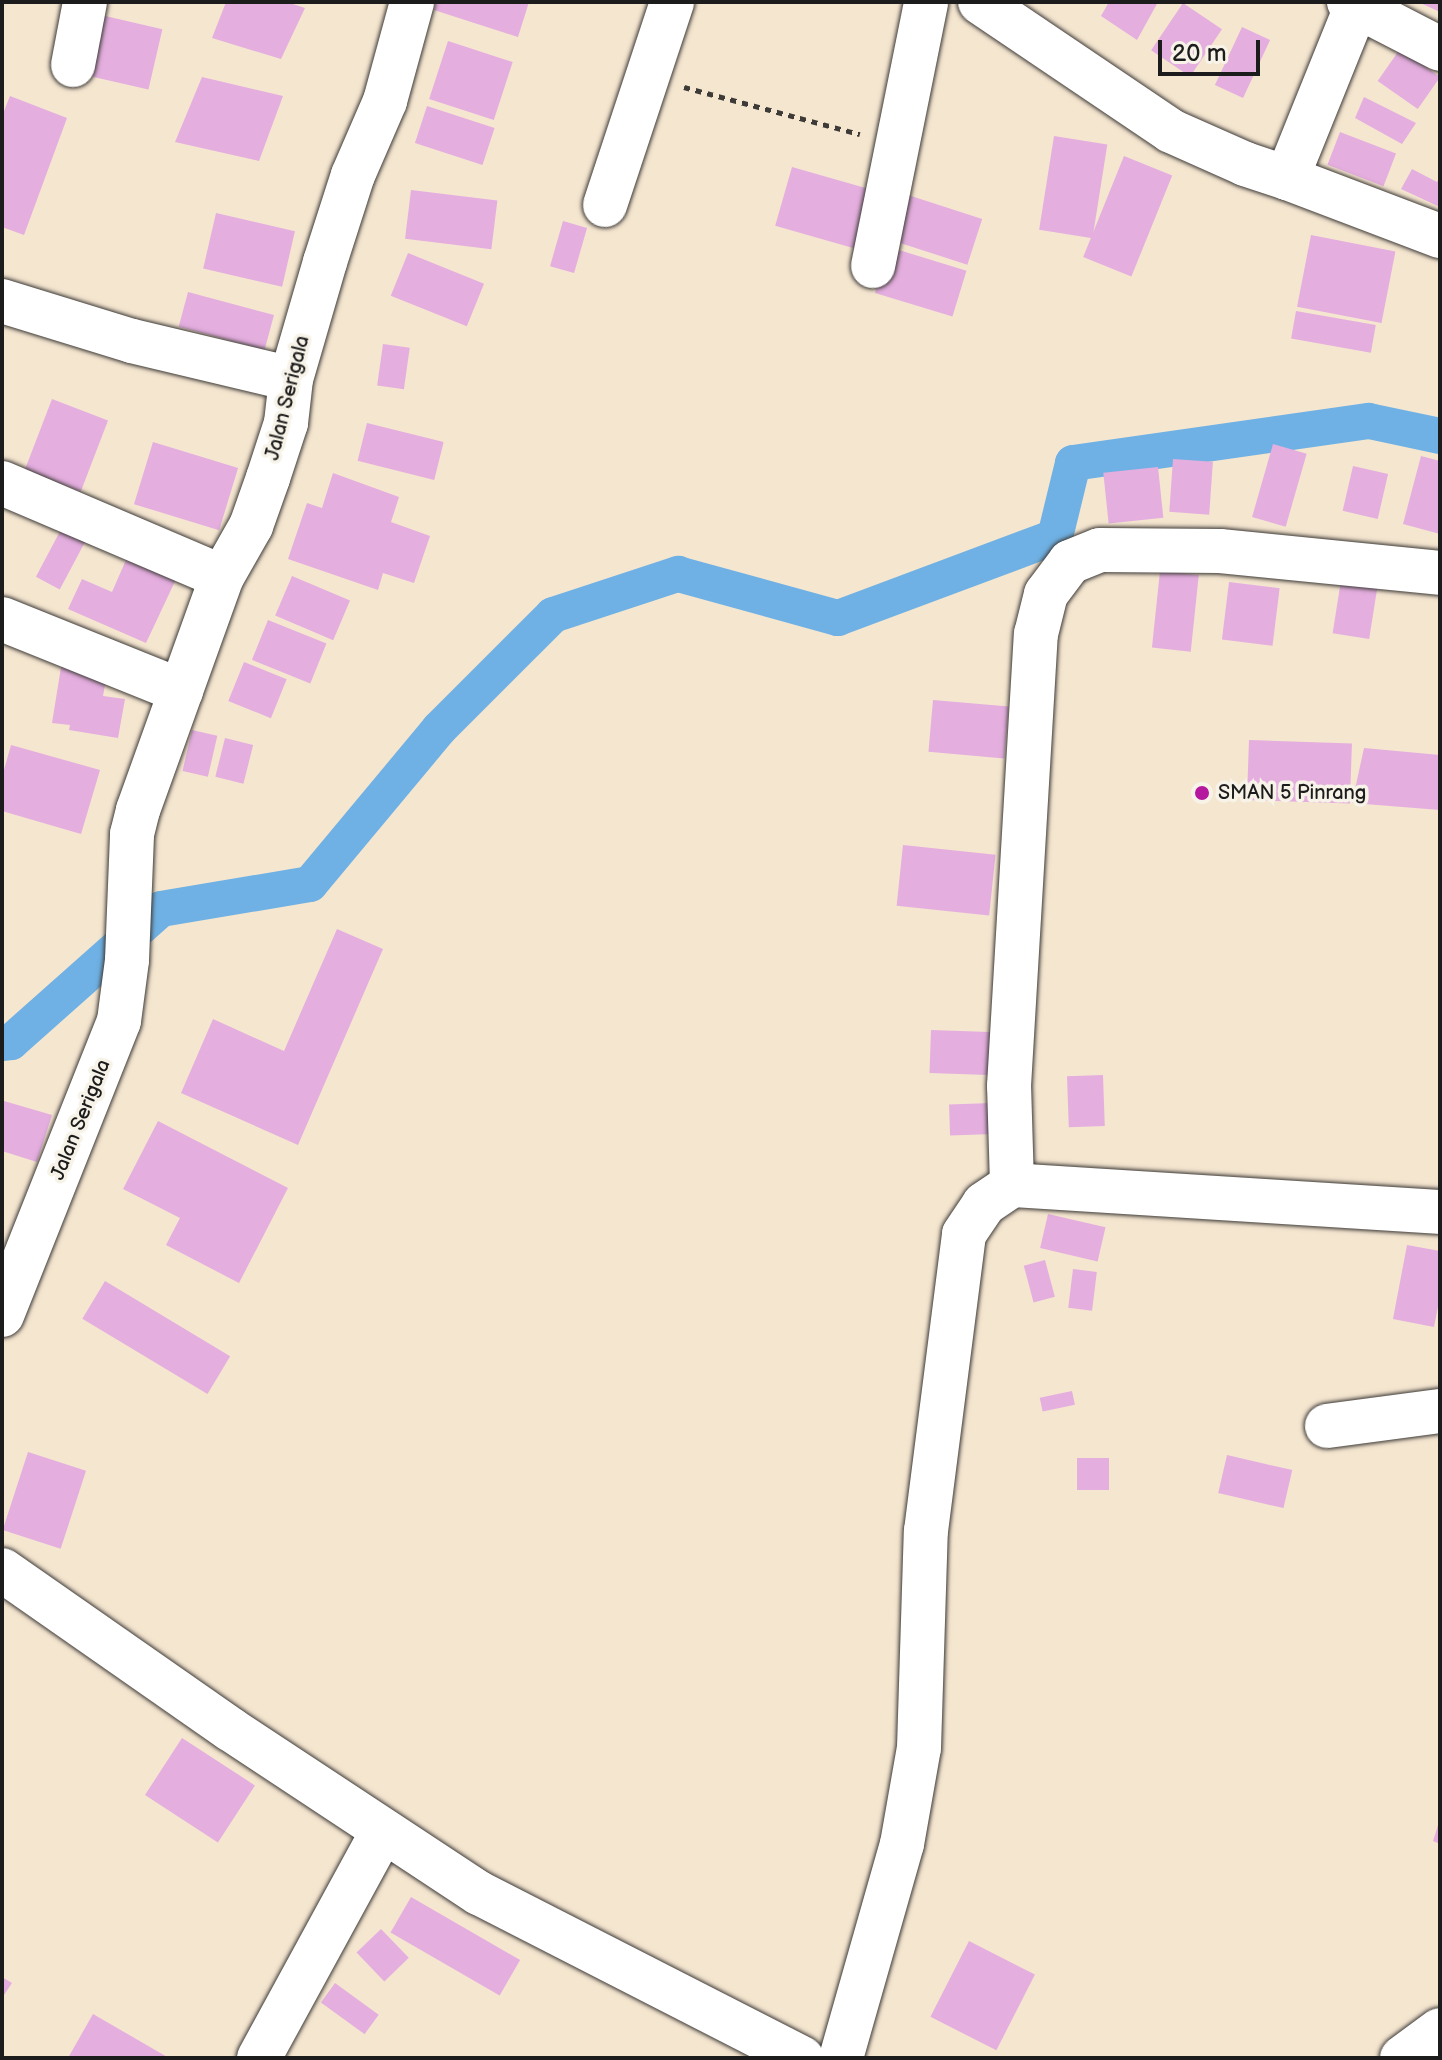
<!DOCTYPE html>
<html>
<head>
<meta charset="utf-8">
<style>
  body { margin:0 }
  #map { position:relative; width:1442px; height:2060px; overflow:hidden; background:#f5e6d0; font-family:"Balsamiq Sans",sans-serif }
  div>[style] { position:absolute }
  .canal>* { height:36px; margin:-18px; padding:0 18px; transform-origin:18px; border-radius:18px; background:#6fb1e4 }
  .building>* { inset:0; background:#e4aedf; transform-origin:0 0 }
  .path>* { height:5px; margin-top:-2.5px; transform-origin:0; background:repeating-linear-gradient(90deg,#3d3a37 0 6px,transparent 0 12px) }
  .roads { filter:drop-shadow(0 0 2px #3d3a37) drop-shadow(0 0 2px #3d3a37) }
  .minor>* { height:44px; margin:-22px; padding:0 22px; transform-origin:22px; border-radius:22px; background:#fff }
  .dots>* { width:22px; height:22px; translate:-50% -50%; box-sizing:border-box; border:4px solid #f7f3e8; border-radius:50% }
  span { translate:-50% -50%; white-space:nowrap; text-align:center; line-height:1.15; -webkit-text-stroke:7px #f7f3e8; paint-order:stroke }
  .street-label { font-size:20px; color:#1c1c1c }
  .poi-label { font-size:20px; color:#1c1c1c }
  .left { translate:0 -50%; text-align:left }
  .frame { position:absolute; inset:0; border:4px solid #1c1c1c; pointer-events:none }
  .scale { position:absolute; left:1158px; top:40px; width:102px; height:36px; box-sizing:border-box; border:4px solid #1c1c1c; border-top:0; padding-left:10px; font-size:24px; line-height:28px; white-space:nowrap; color:#1c1c1c; -webkit-text-stroke:6px #f7f3e8; paint-order:stroke }
</style>
</head>
<body>
<div id="map">
  <div class="canal">
    <div style="left:2px;top:1043px;width:9px;rotate:-6deg"></div>
    <div style="left:11px;top:1042px;width:200px;rotate:-41.6deg"></div>
    <div style="left:161px;top:909px;width:151px;rotate:-9.5deg"></div>
    <div style="left:310px;top:884px;width:202px;rotate:-50.2deg"></div>
    <div style="left:439px;top:729px;width:161px;rotate:-45deg"></div>
    <div style="left:553px;top:615px;width:132px;rotate:-18.2deg"></div>
    <div style="left:678px;top:574px;width:166px;rotate:15.4deg"></div>
    <div style="left:838px;top:618px;width:232px;rotate:-20.5deg"></div>
    <div style="left:1055px;top:537px;width:76px;rotate:-76.3deg"></div>
    <div style="left:1073px;top:463px;width:299px;rotate:-8.1deg"></div>
    <div style="left:1369px;top:421px;width:73px;rotate:11.9deg"></div>
  </div>
  <div class="building">
    <div style="clip-path:polygon(226px 2px,287px 2px,305px 8px,281px 59px,212px 38px)"></div>
    <div style="clip-path:polygon(436px 2px,529px 2px,518px 37px,434px 10px)"></div>
    <div style="clip-path:polygon(1109px 2px,1158px 2px,1137px 40px,1101px 16px)"></div>
    <div style="clip-path:polygon(1418px 2px,1440px 2px,1440px 12px)"></div>
    <div style="left:1183px;top:3px;width:47px;height:57px;rotate:34deg"></div>
    <div style="left:101px;top:15px;width:63px;height:62px;rotate:13deg"></div>
    <div style="left:1242px;top:27px;width:31px;height:64px;rotate:25deg"></div>
    <div style="left:448px;top:41px;width:68px;height:61px;rotate:18deg"></div>
    <div style="left:1400px;top:49px;width:49px;height:39px;rotate:35deg"></div>
    <div style="clip-path:polygon(202px 77px,283px 96px,259px 161px,175px 142px)"></div>
    <div style="clip-path:polygon(10px 96px,67px 118px,24px 235px,2px 227px,2px 116px)"></div>
    <div style="clip-path:polygon(1364px 97px,1416px 123px,1402px 144px,1355px 118px)"></div>
    <div style="left:427px;top:106px;width:71px;height:39px;rotate:18deg"></div>
    <div style="left:1340px;top:132px;width:60px;height:35px;rotate:21deg"></div>
    <div style="left:1054px;top:136px;width:54px;height:95px;rotate:9deg"></div>
    <div style="left:1124px;top:156px;width:52px;height:109px;rotate:22deg"></div>
    <div style="left:792px;top:167px;width:91px;height:61px;rotate:16deg"></div>
    <div style="clip-path:polygon(1412px 169px,1437px 182px,1440px 176px,1440px 207px,1401px 189px)"></div>
    <div style="left:411px;top:190px;width:87px;height:49px;rotate:7deg"></div>
    <div style="left:908px;top:195px;width:78px;height:48px;rotate:18deg"></div>
    <div style="left:216px;top:213px;width:81px;height:57px;rotate:13deg"></div>
    <div style="left:563px;top:221px;width:25px;height:47px;rotate:16deg"></div>
    <div style="left:1311px;top:235px;width:86px;height:73px;rotate:11deg"></div>
    <div style="left:889px;top:247px;width:81px;height:48px;rotate:17deg"></div>
    <div style="left:408px;top:253px;width:82px;height:46px;rotate:22deg"></div>
    <div style="left:188px;top:292px;width:89px;height:36px;rotate:15deg"></div>
    <div style="left:1296px;top:311px;width:81px;height:28px;rotate:10deg"></div>
    <div style="left:383px;top:344px;width:27px;height:42px;rotate:8deg"></div>
    <div style="left:52px;top:399px;width:60px;height:76px;rotate:21deg"></div>
    <div style="left:367px;top:423px;width:79px;height:39px;rotate:14deg"></div>
    <div style="left:153px;top:442px;width:89px;height:65px;rotate:17deg"></div>
    <div style="left:1273px;top:444px;width:35px;height:76px;rotate:16deg"></div>
    <div style="clip-path:polygon(1421px 456px,1440px 461px,1440px 534px,1403px 524px)"></div>
    <div style="left:1173px;top:459px;width:40px;height:53px;rotate:4deg"></div>
    <div style="left:1353px;top:466px;width:36px;height:46px;rotate:13deg"></div>
    <div style="left:1158px;top:467px;width:51px;height:55px;rotate:84deg"></div>
    <div style="clip-path:polygon(333px 473px,399px 497px,391px 522px,430px 536px,414px 583px,383px 573px,378px 590px,288px 559px,307px 503px,322px 508px)"></div>
    <div style="left:65px;top:522px;width:27px;height:62px;rotate:28deg"></div>
    <div style="clip-path:polygon(129px 553px,178px 575px,146px 643px,68px 609px,82px 579px,112px 592px)"></div>
    <div style="left:1160px;top:571px;width:39px;height:77px;rotate:6deg"></div>
    <div style="left:1342px;top:574px;width:37px;height:60px;rotate:9deg"></div>
    <div style="left:292px;top:576px;width:63px;height:43px;rotate:23deg"></div>
    <div style="left:1229px;top:582px;width:51px;height:58px;rotate:7deg"></div>
    <div style="left:268px;top:620px;width:63px;height:43px;rotate:22deg"></div>
    <div style="clip-path:polygon(62px 661px,108px 668px,103px 696px,125px 699px,118px 738px,69px 730px,70px 725px,52px 723px)"></div>
    <div style="left:244px;top:662px;width:46px;height:42px;rotate:22deg"></div>
    <div style="left:933px;top:700px;width:76px;height:52px;rotate:5deg"></div>
    <div style="left:192px;top:730px;width:26px;height:42px;rotate:13deg"></div>
    <div style="left:225px;top:738px;width:29px;height:40px;rotate:14deg"></div>
    <div style="left:1249px;top:740px;width:103px;height:60px;rotate:2deg"></div>
    <div style="clip-path:polygon(11px 745px,100px 770px,81px 834px,2px 811px,2px 777px)"></div>
    <div style="clip-path:polygon(1364px 748px,1440px 755px,1440px 810px,1352px 803px)"></div>
    <div style="left:903px;top:845px;width:93px;height:61px;rotate:6deg"></div>
    <div style="clip-path:polygon(337px 929px,383px 949px,298px 1145px,181px 1093px,213px 1019px,284px 1051px)"></div>
    <div style="left:931px;top:1030px;width:66px;height:43px;rotate:2deg"></div>
    <div style="left:1103px;top:1075px;width:51px;height:36px;rotate:88deg"></div>
    <div style="clip-path:polygon(4px 1101px,52px 1115px,37px 1162px,2px 1151px)"></div>
    <div style="left:992px;top:1103px;width:31px;height:43px;rotate:88deg"></div>
    <div style="clip-path:polygon(158px 1121px,288px 1188px,239px 1283px,166px 1245px,180px 1218px,123px 1189px)"></div>
    <div style="left:1048px;top:1214px;width:59px;height:35px;rotate:13deg"></div>
    <div style="clip-path:polygon(1407px 1245px,1440px 1251px,1440px 1296px,1434px 1327px,1393px 1319px)"></div>
    <div style="left:1045px;top:1260px;width:38px;height:22px;rotate:75deg"></div>
    <div style="left:1073px;top:1269px;width:24px;height:39px;rotate:7deg"></div>
    <div style="left:105px;top:1281px;width:146px;height:44px;rotate:31deg"></div>
    <div style="left:1072px;top:1391px;width:14px;height:33px;rotate:78deg"></div>
    <div style="left:28px;top:1452px;width:61px;height:82px;rotate:18deg"></div>
    <div style="left:1227px;top:1455px;width:67px;height:39px;rotate:13deg"></div>
    <div style="left:1109px;top:1458px;width:32px;height:32px;rotate:90deg"></div>
    <div style="left:182px;top:1738px;width:87px;height:68px;rotate:33deg"></div>
    <div style="clip-path:polygon(1440px 1819px,1440px 1844px,1433px 1841px)"></div>
    <div style="left:411px;top:1897px;width:126px;height:41px;rotate:30deg"></div>
    <div style="left:381px;top:1929px;width:40px;height:34px;rotate:46deg"></div>
    <div style="left:969px;top:1941px;width:74px;height:85px;rotate:27deg"></div>
    <div style="clip-path:polygon(2px 1977px,12px 1983px,2px 1998px)"></div>
    <div style="left:335px;top:1983px;width:54px;height:24px;rotate:36deg"></div>
    <div style="clip-path:polygon(93px 2014px,169px 2058px,68px 2058px)"></div>
  </div>
  <div class="path">
    <div style="left:684px;top:87px;width:182px;rotate:15deg"></div>
  </div>
  <div class="roads">
    <div class="minor">
      <div style="left:980px;top:2px;width:230px;rotate:34deg"></div>
      <div style="left:1171px;top:131px;width:81px;rotate:24deg"></div>
      <div style="left:1245px;top:164px;width:44px;rotate:18.4deg"></div>
      <div style="left:1287px;top:178px;width:190px;rotate:-68deg"></div>
      <div style="left:1349px;top:2px;width:102px;rotate:27.3deg"></div>
      <div style="left:73px;top:65px;width:64px;rotate:-79.2deg"></div>
      <div style="left:1287px;top:178px;width:164px;rotate:20.8deg"></div>
      <div style="left:605px;top:205px;width:214px;rotate:-71.7deg"></div>
      <div style="left:873px;top:266px;width:269px;rotate:-78.6deg"></div>
      <div style="left:2px;top:301px;width:136px;rotate:17.1deg"></div>
      <div style="left:132px;top:341px;width:163px;rotate:13.4deg"></div>
      <div style="left:2px;top:483px;width:239px;rotate:23.1deg"></div>
      <div style="left:2px;top:619px;width:193px;rotate:21.9deg"></div>
      <div style="left:1012px;top:1185px;width:99px;rotate:-91.7deg"></div>
      <div style="left:1009px;top:1086px;width:453px;rotate:-86.6deg"></div>
      <div style="left:1036px;top:634px;width:41px;rotate:-76deg"></div>
      <div style="left:1046px;top:594px;width:40px;rotate:-53deg"></div>
      <div style="left:1070px;top:562px;width:32px;rotate:-22deg"></div>
      <div style="left:1100px;top:550px;width:120px;rotate:0.5deg"></div>
      <div style="left:1220px;top:551px;width:221px;rotate:5.7deg"></div>
      <div style="left:2px;top:1315px;width:316px;rotate:-68.3deg"></div>
      <div style="left:119px;top:1021px;width:62px;rotate:-82.5deg"></div>
      <div style="left:127px;top:960px;width:126px;rotate:-87.7deg"></div>
      <div style="left:132px;top:834px;width:25px;rotate:-76deg"></div>
      <div style="left:138px;top:810px;width:248px;rotate:-70.2deg"></div>
      <div style="left:222px;top:577px;width:59px;rotate:-60.4deg"></div>
      <div style="left:251px;top:526px;width:51px;rotate:-70.5deg"></div>
      <div style="left:268px;top:478px;width:58px;rotate:-71.9deg"></div>
      <div style="left:286px;top:423px;width:44px;rotate:-83.5deg"></div>
      <div style="left:291px;top:379px;width:122px;rotate:-73.8deg"></div>
      <div style="left:325px;top:262px;width:91px;rotate:-72.2deg"></div>
      <div style="left:353px;top:175px;width:81px;rotate:-66.6deg"></div>
      <div style="left:385px;top:101px;width:103px;rotate:-74.7deg"></div>
      <div style="left:1327px;top:1426px;width:114px;rotate:-7.6deg"></div>
      <div style="left:2px;top:1570px;width:278px;rotate:34.9deg"></div>
      <div style="left:230px;top:1729px;width:298px;rotate:33.4deg"></div>
      <div style="left:479px;top:1893px;width:363px;rotate:27.1deg"></div>
      <div style="left:259px;top:2058px;width:257px;rotate:-61.4deg"></div>
      <div style="left:841px;top:2058px;width:223px;rotate:-74.1deg"></div>
      <div style="left:902px;top:1844px;width:97px;rotate:-80deg"></div>
      <div style="left:919px;top:1748px;width:217px;rotate:-88.2deg"></div>
      <div style="left:926px;top:1531px;width:299px;rotate:-82.7deg"></div>
      <div style="left:964px;top:1234px;width:36px;rotate:-56deg"></div>
      <div style="left:984px;top:1204px;width:34px;rotate:-34deg"></div>
      <div style="left:1012px;top:1185px;width:429px;rotate:3.6deg"></div>
      <div style="left:1402px;top:2058px;width:47px;rotate:-36.4deg"></div>
    </div>
  </div>
  <div class="dots">
    <div style="left:1202px;top:793px;background:#b5179e"></div>
  </div>
  <div class="street-label">
    <span style="left:288px;top:398px;rotate:-76deg">Jalan Serigala</span>
    <span style="left:81px;top:1120px;rotate:-68deg">Jalan Serigala</span>
  </div>
  <div class="poi-label">
    <span class="left" style="left:1218px;top:793px">SMAN 5 Pinrang</span>
  </div>
  <div class="frame"></div>
  <div class="scale">20 m</div>
</div>
</body>
</html>
